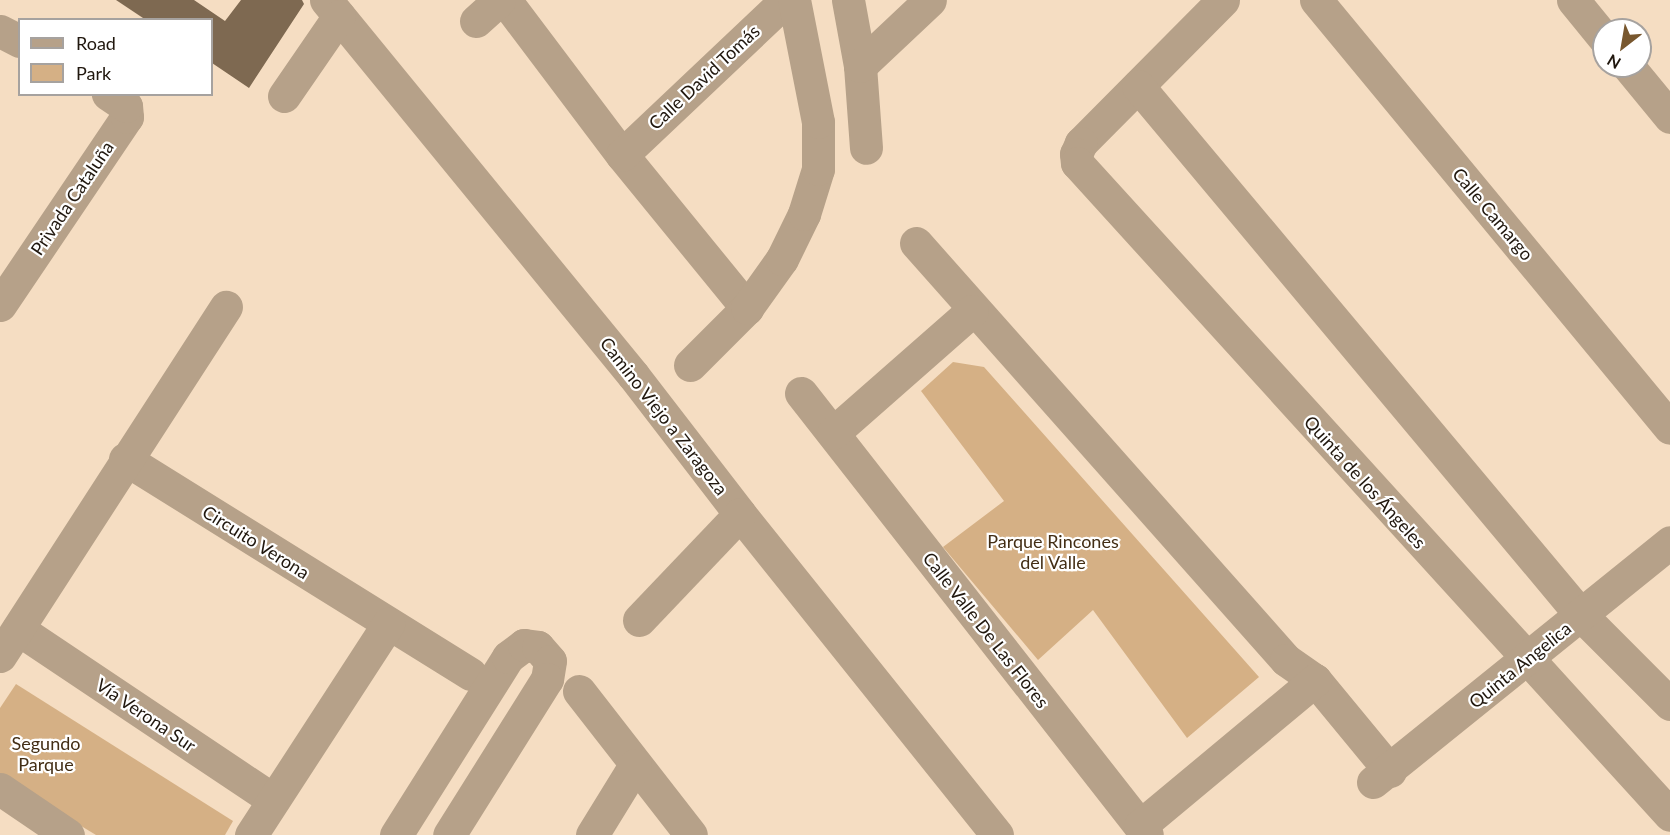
<!DOCTYPE html>
<html>
<head>
<meta charset="utf-8">
<style>
  body { margin:0 }
  #map { position:relative; width:1670px; height:835px; overflow:hidden; background:#f5ddc2; font-family:Lato,sans-serif }
  div>[style] { position:absolute }
  .green>* { inset:0; background:#d5b085 }
  .building>* { inset:0; background:#7e6951 }
  .minor>* { height:33px; margin:-16.5px; padding:0 16.5px; transform-origin:16.5px; border-radius:16.5px; background:#b6a189 }
  span { translate:-50% -50%; white-space:nowrap; text-align:center; line-height:1.15; -webkit-text-stroke:4.5px #fff; paint-order:stroke }
  .street-label { font-size:18px; color:#20170e }
  .park-label { font-size:18px; color:#432e15 }
  .legend { position:absolute; left:18px; top:18px; width:195px; height:78px; box-sizing:border-box; background:#fff; border:2px solid #a6a29f; margin:0; padding:8px 10px; list-style:none; font-size:18px; color:#20170e }
  .legend li { display:flex; align-items:center; gap:12px; height:30px }
  .legend b { width:30px; border:2px solid #a6a29f }
  .north { position:absolute; left:1592px; top:18px; width:60px; height:60px; box-sizing:border-box; background:#fff; border:2px solid #a6a29f; border-radius:50%; rotate:211deg; font-size:16px; font-weight:700; line-height:24px; text-align:center; color:#20170e }
  .north::after { content:''; display:block; margin:auto; width:21px; height:27px; background:#78572e; clip-path:polygon(50% 0,100% 100%,50% 72%,0 100%) }
</style>
</head>
<body>
<div id="map">
  <div class="green">
    <div style="clip-path:polygon(953px 362px,984px 367px,1259px 677px,1187px 738px,1093px 610px,1038px 660px,943px 547px,1004px 501px,921px 391px)"></div>
    <div style="clip-path:polygon(16px 684px,233px 821px,225px 835px,96px 835px,0 777px,0 708px)"></div>
  </div>
  <div class="building">
    <div style="clip-path:polygon(116px 0,194px 0,225px 21px,241px 0,302px 0,304px 4px,249px 88px,212px 63px,212px 20px,146px 20px)"></div>
  </div>
  <div class="minor">
    <div style="left:326px;top:0;width:485px;rotate:50.7deg"></div>
    <div style="left:633px;top:375px;width:175px;rotate:52.4deg"></div>
    <div style="left:740px;top:514px;width:411px;rotate:51.3deg"></div>
    <div style="left:505px;top:0;width:194px;rotate:53deg"></div>
    <div style="left:622px;top:155px;width:198px;rotate:50.8deg"></div>
    <div style="left:848px;top:0;width:67px;rotate:79.7deg"></div>
    <div style="left:860px;top:66px;width:82px;rotate:85.8deg"></div>
    <div style="left:1223px;top:0;width:202px;rotate:134.8deg"></div>
    <div style="left:1081px;top:143px;width:12px;rotate:114deg"></div>
    <div style="left:1076px;top:154px;width:9px;rotate:84deg"></div>
    <div style="left:1077px;top:163px;width:881px;rotate:47.71deg"></div>
    <div style="left:1316px;top:0;width:555px;rotate:50.41deg"></div>
    <div style="left:1573px;top:0;width:49px;rotate:50.8deg"></div>
    <div style="left:476px;top:21px;width:31px;rotate:-42deg"></div>
    <div style="left:0;top:31px;width:22px;rotate:27deg"></div>
    <div style="left:860px;top:66px;width:96px;rotate:-43.3deg"></div>
    <div style="left:1628px;top:66px;width:66px;rotate:50.5deg"></div>
    <div style="left:1138px;top:86px;width:690px;rotate:50.06deg"></div>
    <div style="left:1581px;top:615px;width:126px;rotate:45deg"></div>
    <div style="left:284px;top:96px;width:97px;rotate:-55.5deg"></div>
    <div style="left:622px;top:155px;width:226px;rotate:-43.4deg"></div>
    <div style="left:916px;top:243px;width:557px;rotate:48.42deg"></div>
    <div style="left:1286px;top:660px;width:35px;rotate:35deg"></div>
    <div style="left:1315px;top:680px;width:118px;rotate:50.5deg"></div>
    <div style="left:0;top:305px;width:227px;rotate:-56deg"></div>
    <div style="left:127px;top:117px;width:11px;rotate:-95deg"></div>
    <div style="left:126px;top:106px;width:22px;rotate:-146deg"></div>
    <div style="left:690px;top:365px;width:81px;rotate:-45deg"></div>
    <div style="left:747px;top:308px;width:60px;rotate:-54.5deg"></div>
    <div style="left:782px;top:259px;width:50px;rotate:-63.9deg"></div>
    <div style="left:804px;top:214px;width:47px;rotate:-72.7deg"></div>
    <div style="left:818px;top:169px;width:47px;rotate:-90deg"></div>
    <div style="left:818px;top:122px;width:124px;rotate:-101.1deg"></div>
    <div style="left:801px;top:393px;width:561px;rotate:51.95deg"></div>
    <div style="left:833px;top:433px;width:185px;rotate:-41.3deg"></div>
    <div style="left:125px;top:459px;width:407px;rotate:31.9deg"></div>
    <div style="left:639px;top:620px;width:146px;rotate:-46.4deg"></div>
    <div style="left:18px;top:629px;width:307px;rotate:33.8deg"></div>
    <div style="left:0;top:656px;width:416px;rotate:-57.1deg"></div>
    <div style="left:579px;top:691px;width:182px;rotate:52.1deg"></div>
    <div style="left:1373px;top:782px;width:382px;rotate:-38.9deg"></div>
    <div style="left:0;top:789px;width:82px;rotate:34.1deg"></div>
    <div style="left:1140px;top:826px;width:228px;rotate:-39.8deg"></div>
    <div style="left:251px;top:835px;width:252px;rotate:-57deg"></div>
    <div style="left:396px;top:835px;width:210px;rotate:-57.8deg"></div>
    <div style="left:508px;top:657px;width:20px;rotate:-37deg"></div>
    <div style="left:524px;top:645px;width:14px;rotate:8deg"></div>
    <div style="left:538px;top:647px;width:18px;rotate:49deg"></div>
    <div style="left:550px;top:661px;width:18px;rotate:99deg"></div>
    <div style="left:547px;top:679px;width:184px;rotate:122.1deg"></div>
    <div style="left:592px;top:835px;width:82px;rotate:-58.4deg"></div>
  </div>
  <div class="street-label">
    <span style="left:704px;top:77px;rotate:-43deg">Calle David Tomás</span>
    <span style="left:72px;top:198px;rotate:-56deg">Privada Cataluña</span>
    <span style="left:1493px;top:214px;rotate:50deg">Calle Camargo</span>
    <span style="left:664px;top:416px;rotate:52deg">Camino Viejo a Zaragoza</span>
    <span style="left:1365px;top:482px;rotate:48deg">Quinta de los Ángeles</span>
    <span style="left:256px;top:542px;rotate:32deg">Circuito Verona</span>
    <span style="left:986px;top:630px;rotate:52deg">Calle Valle De Las Flores</span>
    <span style="left:1520px;top:665px;rotate:-39deg">Quinta Angelica</span>
    <span style="left:146px;top:715px;rotate:34deg">Vía Verona Sur</span>
  </div>
  <div class="park-label">
    <span style="left:1053px;top:552px">Parque Rincones<br>del Valle</span>
    <span style="left:46px;top:754px">Segundo<br>Parque</span>
  </div>
  <ul class="legend">
  <li><b style="height:8px;background:#b6a189"></b>Road</li>
  <li><b style="height:16px;background:#d5b085"></b>Park</li>
  </ul>
  <div class="north">N</div>
</div>
</body>
</html>
